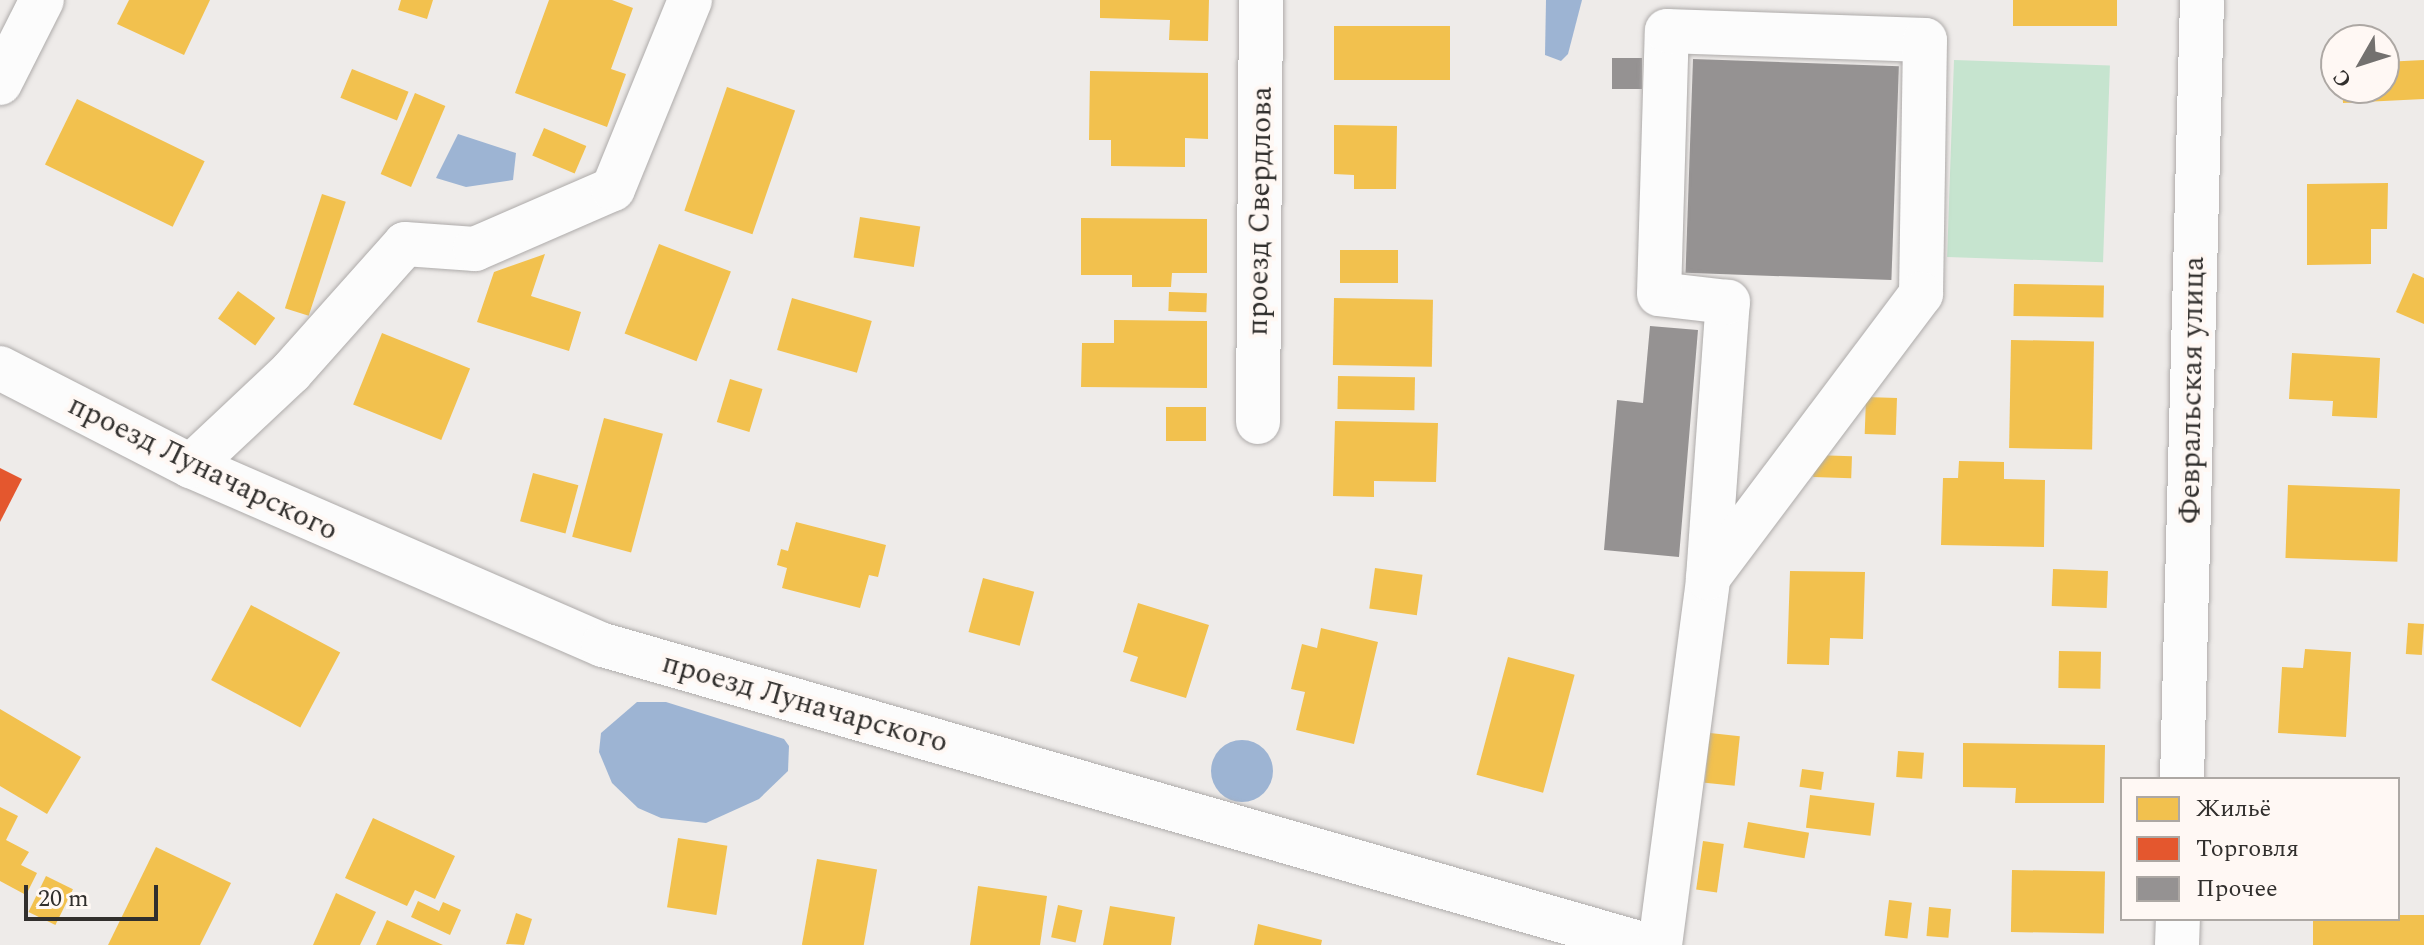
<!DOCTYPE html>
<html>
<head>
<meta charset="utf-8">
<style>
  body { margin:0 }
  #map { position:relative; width:2424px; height:945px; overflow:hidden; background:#eeebe9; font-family:Spectral,serif }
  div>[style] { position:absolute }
  .green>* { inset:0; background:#c6e4cf; transform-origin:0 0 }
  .water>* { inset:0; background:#9db4d3 }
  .round { border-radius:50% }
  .homes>* { inset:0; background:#f2c14e; transform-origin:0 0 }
  .shops>* { inset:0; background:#e4572e }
  .building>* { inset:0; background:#959292; transform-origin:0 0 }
  .roads { filter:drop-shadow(0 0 2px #aeabaa) drop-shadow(0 0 2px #aeabaa) }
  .minor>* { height:44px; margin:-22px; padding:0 22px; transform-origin:22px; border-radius:22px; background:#fcfcfc }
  span { translate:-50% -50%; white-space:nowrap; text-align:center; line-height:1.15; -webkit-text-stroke:8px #fff8f4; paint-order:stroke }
  .street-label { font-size:30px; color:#312f2d }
  .legend { position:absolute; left:2120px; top:777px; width:280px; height:144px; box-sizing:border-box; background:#fff8f4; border:2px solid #ada8a4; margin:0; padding:10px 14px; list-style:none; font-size:24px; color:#312f2d }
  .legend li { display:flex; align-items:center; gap:16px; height:40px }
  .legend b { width:40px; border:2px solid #ada8a4 }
  .north { position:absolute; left:2320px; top:24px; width:80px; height:80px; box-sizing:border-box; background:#fff8f4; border:2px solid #ada8a4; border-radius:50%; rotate:231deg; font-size:22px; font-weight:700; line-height:32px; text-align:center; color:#312f2d }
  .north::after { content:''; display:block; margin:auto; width:28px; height:36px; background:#73716f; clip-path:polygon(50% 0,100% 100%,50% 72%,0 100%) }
  .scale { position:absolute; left:24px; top:885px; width:134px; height:36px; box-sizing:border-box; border:4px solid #312f2d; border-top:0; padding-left:10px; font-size:24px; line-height:28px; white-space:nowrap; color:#312f2d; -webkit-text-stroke:6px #fff8f4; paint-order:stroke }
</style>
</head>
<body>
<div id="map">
  <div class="green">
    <div style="left:1954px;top:60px;width:156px;height:197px;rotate:2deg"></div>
  </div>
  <div class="water">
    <div style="clip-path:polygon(1546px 0,1582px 0,1568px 54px,1561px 61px,1545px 55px)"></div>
    <div style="clip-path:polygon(458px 134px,516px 153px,513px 180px,466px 187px,436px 178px)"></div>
    <div style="clip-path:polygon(637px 702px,666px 702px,784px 739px,789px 746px,788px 771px,759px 799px,706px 823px,661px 818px,638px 808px,612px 783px,599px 752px,601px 733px)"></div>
    <div class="round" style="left:1211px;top:740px;width:62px;height:62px"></div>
  </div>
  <div class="homes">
    <div style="clip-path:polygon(129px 0,210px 0,184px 55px,117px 24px)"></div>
    <div style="clip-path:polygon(401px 0,433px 0,427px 19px,398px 10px)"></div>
    <div style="clip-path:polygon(549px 0,612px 0,633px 8px,611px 69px,626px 74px,607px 127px,515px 93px)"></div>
    <div style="clip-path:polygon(1100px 0,1209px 0,1208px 41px,1169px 40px,1170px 20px,1100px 18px)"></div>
    <div style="left:2013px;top:0;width:104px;height:26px"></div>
    <div style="left:1334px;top:26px;width:116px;height:54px"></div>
    <div style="clip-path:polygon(2424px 60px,2424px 99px,2343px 103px,2342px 88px,2384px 88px,2384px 62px)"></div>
    <div style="left:352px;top:69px;width:61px;height:31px;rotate:22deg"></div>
    <div style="clip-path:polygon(1090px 71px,1208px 73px,1208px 139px,1185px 138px,1185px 167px,1111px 166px,1111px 140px,1089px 140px)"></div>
    <div style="left:727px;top:87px;width:72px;height:131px;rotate:19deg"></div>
    <div style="left:415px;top:93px;width:33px;height:88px;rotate:23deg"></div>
    <div style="left:77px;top:99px;width:142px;height:73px;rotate:26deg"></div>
    <div style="clip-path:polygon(1334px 125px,1397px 126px,1396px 189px,1354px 189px,1354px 175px,1334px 174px)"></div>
    <div style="left:544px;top:128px;width:46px;height:30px;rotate:23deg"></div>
    <div style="clip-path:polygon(2388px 183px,2387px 229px,2371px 229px,2371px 264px,2307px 265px,2307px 184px)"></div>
    <div style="left:322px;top:194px;width:25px;height:120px;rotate:18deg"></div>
    <div style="left:860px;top:217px;width:61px;height:41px;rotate:9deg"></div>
    <div style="clip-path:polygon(1081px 218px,1207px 219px,1207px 273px,1172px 273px,1171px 287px,1132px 287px,1132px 275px,1081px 275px)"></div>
    <div style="left:659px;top:244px;width:77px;height:96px;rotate:21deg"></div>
    <div style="left:1340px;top:250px;width:58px;height:33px"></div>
    <div style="clip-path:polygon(545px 254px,531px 296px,581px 312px,569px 351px,477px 322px,494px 272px)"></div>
    <div style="clip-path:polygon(2413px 273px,2424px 278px,2424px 324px,2396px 312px)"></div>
    <div style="left:2014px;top:284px;width:90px;height:32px;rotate:1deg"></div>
    <div style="left:238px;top:291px;width:46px;height:34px;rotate:36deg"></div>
    <div style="left:1169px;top:292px;width:38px;height:19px;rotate:2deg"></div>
    <div style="left:792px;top:298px;width:83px;height:54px;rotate:16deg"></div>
    <div style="left:1334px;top:298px;width:99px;height:67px;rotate:1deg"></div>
    <div style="clip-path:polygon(1114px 320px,1207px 321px,1207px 388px,1081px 387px,1082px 343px,1114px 343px)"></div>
    <div style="left:382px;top:333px;width:95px;height:77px;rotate:22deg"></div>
    <div style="left:2011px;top:340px;width:83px;height:108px;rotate:1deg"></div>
    <div style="clip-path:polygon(2292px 353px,2380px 358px,2377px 418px,2332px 416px,2333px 401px,2289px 399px)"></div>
    <div style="left:1338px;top:376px;width:77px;height:33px;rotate:1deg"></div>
    <div style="left:730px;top:379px;width:34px;height:45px;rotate:17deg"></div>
    <div style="left:1866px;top:397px;width:31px;height:37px;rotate:2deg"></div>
    <div style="left:1166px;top:407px;width:40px;height:34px"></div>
    <div style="left:604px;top:418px;width:61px;height:123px;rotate:15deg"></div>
    <div style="clip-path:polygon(1335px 421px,1438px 423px,1436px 482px,1374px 481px,1374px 497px,1333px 496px)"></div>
    <div style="left:1814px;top:455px;width:38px;height:22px;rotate:2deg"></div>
    <div style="clip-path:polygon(1959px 461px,2004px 462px,2004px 479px,2045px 480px,2044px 547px,1941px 545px,1943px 478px,1958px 478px)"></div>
    <div style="left:533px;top:473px;width:47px;height:50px;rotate:15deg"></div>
    <div style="left:2288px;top:485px;width:112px;height:73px;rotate:2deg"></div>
    <div style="clip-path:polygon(796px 522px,886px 545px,878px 577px,869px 575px,860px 608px,782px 588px,787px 568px,777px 565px,781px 549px,788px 551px)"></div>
    <div style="left:1375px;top:568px;width:48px;height:41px;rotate:8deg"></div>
    <div style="left:2053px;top:569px;width:55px;height:37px;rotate:2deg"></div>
    <div style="clip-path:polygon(1790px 571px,1865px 572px,1863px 639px,1830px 638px,1829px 665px,1787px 664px)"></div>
    <div style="left:983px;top:578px;width:53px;height:56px;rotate:15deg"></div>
    <div style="clip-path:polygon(1138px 603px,1209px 625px,1186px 698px,1130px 681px,1138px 657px,1123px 652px)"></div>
    <div style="left:251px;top:605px;width:101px;height:85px;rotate:28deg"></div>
    <div style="left:2408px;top:623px;width:16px;height:31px;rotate:4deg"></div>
    <div style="clip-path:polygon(1321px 628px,1378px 642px,1354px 744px,1296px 730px,1305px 692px,1291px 689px,1302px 644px,1317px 648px)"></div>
    <div style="clip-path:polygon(2305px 649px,2351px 652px,2346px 737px,2278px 733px,2282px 667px,2303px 668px)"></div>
    <div style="left:2059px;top:651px;width:42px;height:37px;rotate:1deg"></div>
    <div style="left:1508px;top:657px;width:69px;height:122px;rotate:15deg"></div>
    <div style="clip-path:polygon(0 709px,81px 757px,47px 814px,0 786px)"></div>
    <div style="left:1710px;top:733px;width:30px;height:50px;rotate:6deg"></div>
    <div style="clip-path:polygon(1963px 743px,2105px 745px,2104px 803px,2015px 803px,2016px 788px,1963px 787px)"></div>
    <div style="left:1898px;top:751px;width:26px;height:26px;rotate:4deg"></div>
    <div style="left:1802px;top:769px;width:22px;height:18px;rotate:8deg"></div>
    <div style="left:1810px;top:795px;width:65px;height:33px;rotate:7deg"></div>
    <div style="clip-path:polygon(0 807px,18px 816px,6px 840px,29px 852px,21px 865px,37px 873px,26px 895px,0 881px)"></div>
    <div style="clip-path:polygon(373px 818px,455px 856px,435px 899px,415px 890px,407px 906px,345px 878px)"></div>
    <div style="left:1748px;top:822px;width:62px;height:26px;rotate:10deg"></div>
    <div style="left:678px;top:838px;width:50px;height:70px;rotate:9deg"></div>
    <div style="left:1703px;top:841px;width:21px;height:49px;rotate:8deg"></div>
    <div style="clip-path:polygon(156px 847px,231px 883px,200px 945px,108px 945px)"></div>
    <div style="left:817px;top:859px;width:61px;height:87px;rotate:10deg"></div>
    <div style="left:2012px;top:870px;width:93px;height:62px;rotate:1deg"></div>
    <div style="left:46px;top:876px;width:30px;height:40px;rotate:26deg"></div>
    <div style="clip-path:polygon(978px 886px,1047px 896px,1040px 945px,970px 945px)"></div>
    <div style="clip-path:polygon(336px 893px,376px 912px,360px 945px,313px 945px)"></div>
    <div style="left:1889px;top:900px;width:23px;height:36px;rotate:7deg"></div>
    <div style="clip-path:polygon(418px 901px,439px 911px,443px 902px,461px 910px,450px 935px,411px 917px)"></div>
    <div style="left:1058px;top:905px;width:25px;height:33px;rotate:12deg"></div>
    <div style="clip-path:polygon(1110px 906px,1175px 917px,1171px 945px,1103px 945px)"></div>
    <div style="left:1929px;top:907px;width:22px;height:29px;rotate:5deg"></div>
    <div style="clip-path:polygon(516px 913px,532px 919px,524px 945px,506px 944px)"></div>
    <div style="clip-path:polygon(2398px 915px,2424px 915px,2424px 945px,2313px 945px,2313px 919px,2398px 919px)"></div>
    <div style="clip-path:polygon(387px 920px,443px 945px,376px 945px)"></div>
    <div style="clip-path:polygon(1258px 924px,1322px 940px,1321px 945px,1254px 945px)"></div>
  </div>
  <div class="shops">
    <div style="clip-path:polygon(0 468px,22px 479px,0 522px)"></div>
  </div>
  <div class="building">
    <div style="left:1612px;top:58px;width:30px;height:31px"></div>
    <div style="left:1693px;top:59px;width:206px;height:214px;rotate:2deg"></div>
    <div style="clip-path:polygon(1650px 326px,1698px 330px,1679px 557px,1604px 550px,1617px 400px,1643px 403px)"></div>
  </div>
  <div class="roads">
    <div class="minor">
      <div style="left:0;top:83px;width:93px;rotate:-63.2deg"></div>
      <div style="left:0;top:368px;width:215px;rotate:27.2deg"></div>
      <div style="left:191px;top:466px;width:449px;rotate:23.5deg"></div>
      <div style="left:603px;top:645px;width:1085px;rotate:16.05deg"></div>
      <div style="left:1258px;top:422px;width:422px;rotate:-89.6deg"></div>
      <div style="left:191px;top:466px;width:137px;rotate:-43.2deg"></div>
      <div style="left:291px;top:372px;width:171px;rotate:-48.3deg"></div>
      <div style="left:405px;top:244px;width:70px;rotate:4.1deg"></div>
      <div style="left:475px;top:249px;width:150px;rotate:-23.5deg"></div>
      <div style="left:613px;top:189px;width:204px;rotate:-67.8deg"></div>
      <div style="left:2182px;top:779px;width:779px;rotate:-88.53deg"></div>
      <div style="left:1660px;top:945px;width:370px;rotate:-82.5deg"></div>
      <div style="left:1708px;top:578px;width:277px;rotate:-85.9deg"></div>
      <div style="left:1728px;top:302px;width:69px;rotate:-173.4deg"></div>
      <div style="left:1659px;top:294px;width:263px;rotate:-88.3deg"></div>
      <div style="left:1667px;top:31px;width:258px;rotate:2deg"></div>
      <div style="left:1925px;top:40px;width:254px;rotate:90.9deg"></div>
      <div style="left:1921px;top:294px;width:355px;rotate:126.9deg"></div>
      <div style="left:2177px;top:945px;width:26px;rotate:-88deg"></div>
    </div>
  </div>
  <div class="street-label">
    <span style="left:1260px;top:211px;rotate:-89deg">проезд Свердлова</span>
    <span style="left:2192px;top:390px;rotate:-89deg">Февральская улица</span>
    <span style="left:203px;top:468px;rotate:26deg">проезд Луначарского</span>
    <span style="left:805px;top:703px;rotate:16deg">проезд Луначарского</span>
  </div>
  <ul class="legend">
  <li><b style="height:22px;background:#f2c14e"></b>Жильё</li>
  <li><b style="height:22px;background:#e4572e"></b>Торговля</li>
  <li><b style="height:22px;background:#959292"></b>Прочее</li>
  </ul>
  <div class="north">С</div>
  <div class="scale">20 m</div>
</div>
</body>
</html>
